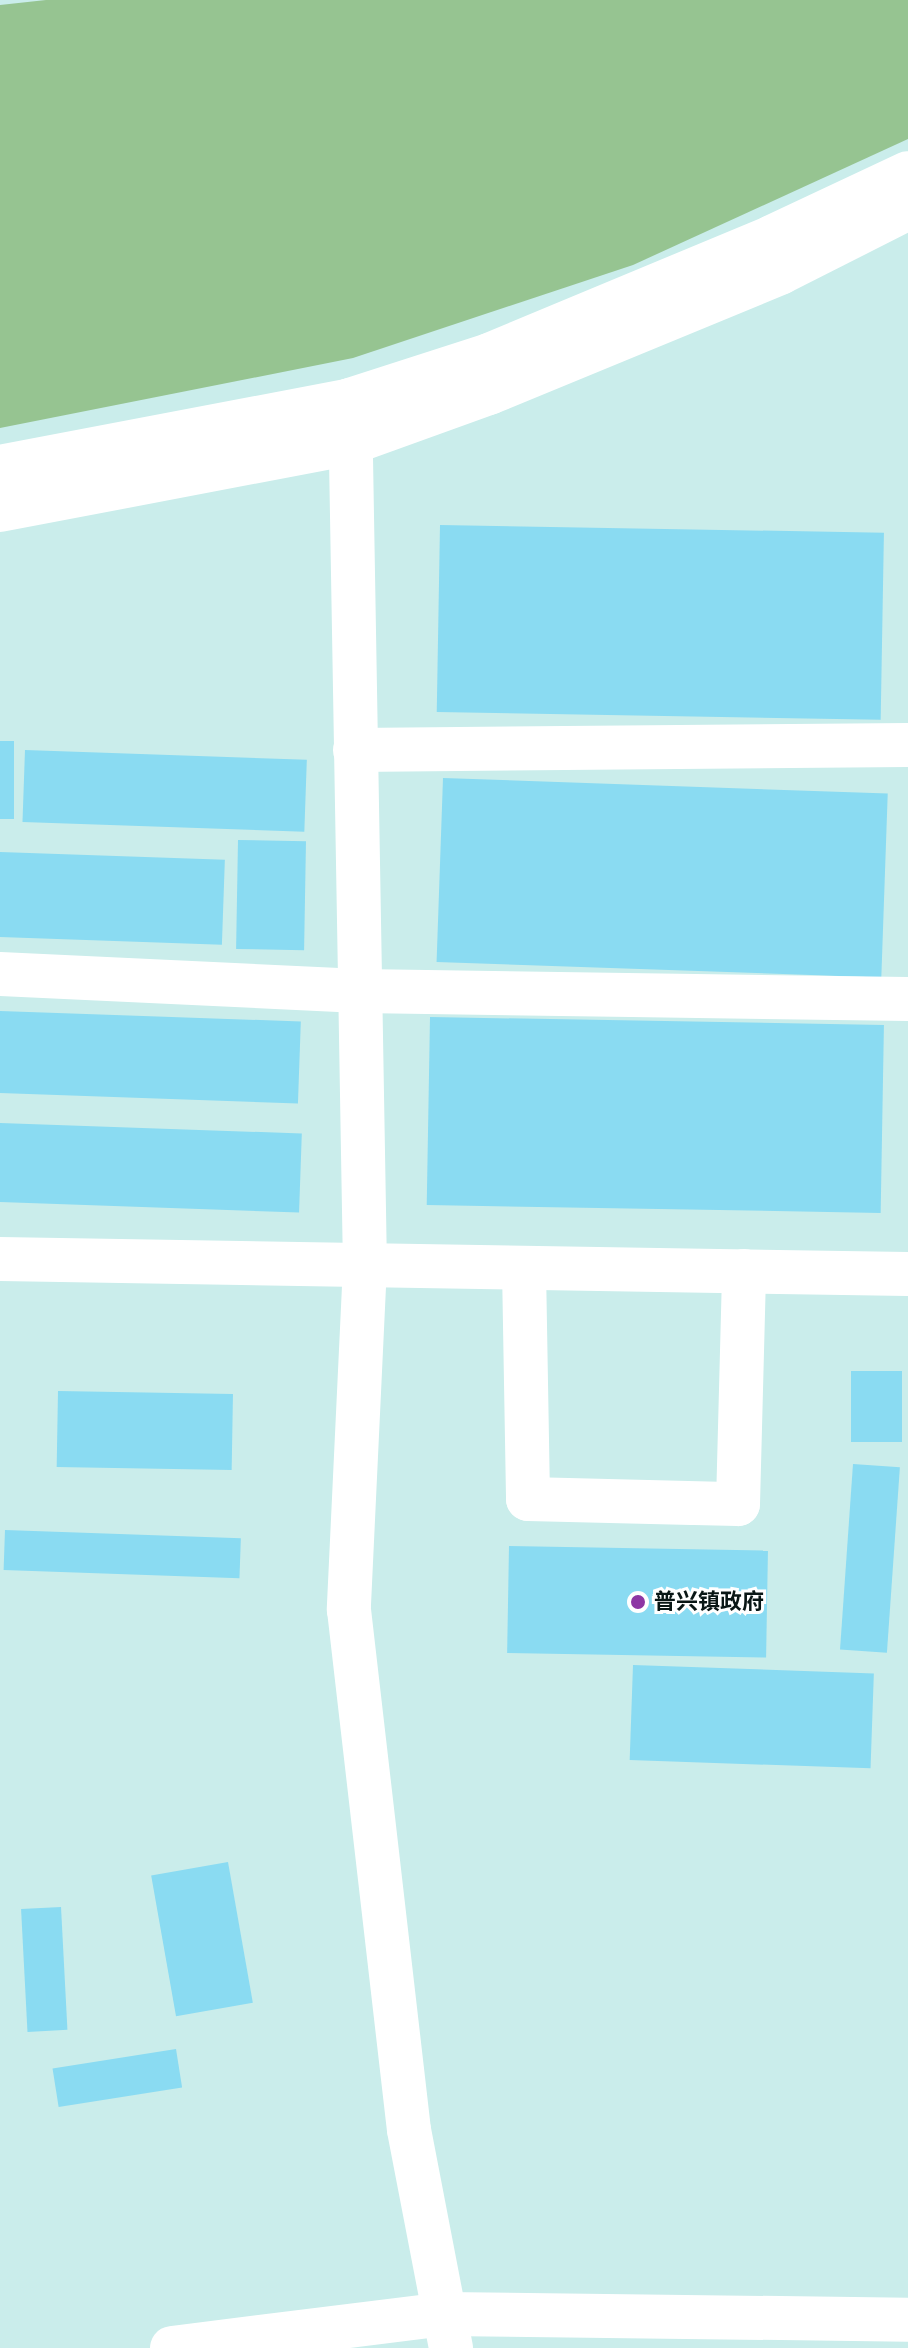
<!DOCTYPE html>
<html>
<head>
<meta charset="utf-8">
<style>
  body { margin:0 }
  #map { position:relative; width:908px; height:2348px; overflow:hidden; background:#caedeb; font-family:"Source Serif 4","Noto Sans SC",serif }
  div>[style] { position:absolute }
  .green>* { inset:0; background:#96c491 }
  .building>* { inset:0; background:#8adbf2; transform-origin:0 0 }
  .minor>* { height:44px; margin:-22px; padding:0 22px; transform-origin:22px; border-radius:22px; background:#fff }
  .tertiary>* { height:44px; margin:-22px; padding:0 22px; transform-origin:22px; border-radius:22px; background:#fff }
  .dots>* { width:22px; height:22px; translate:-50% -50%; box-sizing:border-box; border:4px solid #fff; border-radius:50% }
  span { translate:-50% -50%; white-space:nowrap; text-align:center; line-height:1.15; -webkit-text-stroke:6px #fff; paint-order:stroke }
  .poi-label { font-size:22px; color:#091615; font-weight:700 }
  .left { translate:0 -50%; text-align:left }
</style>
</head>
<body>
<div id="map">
  <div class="green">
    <div style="clip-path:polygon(46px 0,908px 0,908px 139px,633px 265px,353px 358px,0 428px,0 5px)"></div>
  </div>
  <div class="building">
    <div style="left:440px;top:525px;width:444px;height:187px;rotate:1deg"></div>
    <div style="left:0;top:741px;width:14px;height:78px"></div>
    <div style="left:25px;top:750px;width:282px;height:72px;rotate:2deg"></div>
    <div style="left:443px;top:778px;width:445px;height:184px;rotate:2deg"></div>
    <div style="left:238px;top:840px;width:68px;height:109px;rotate:1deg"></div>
    <div style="left:0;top:852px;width:225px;height:85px;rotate:2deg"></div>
    <div style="left:0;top:1011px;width:301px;height:82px;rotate:2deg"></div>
    <div style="left:430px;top:1017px;width:454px;height:188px;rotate:1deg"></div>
    <div style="left:0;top:1123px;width:302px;height:79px;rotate:2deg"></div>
    <div style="left:851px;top:1371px;width:51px;height:71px"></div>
    <div style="left:58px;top:1391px;width:175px;height:76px;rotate:1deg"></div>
    <div style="left:853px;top:1464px;width:47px;height:186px;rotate:4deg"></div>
    <div style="left:5px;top:1530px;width:236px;height:40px;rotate:2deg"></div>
    <div style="left:509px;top:1546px;width:259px;height:107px;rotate:1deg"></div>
    <div style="left:633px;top:1665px;width:241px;height:95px;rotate:2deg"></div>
    <div style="left:228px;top:1862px;width:143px;height:78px;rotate:80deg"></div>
    <div style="left:61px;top:1907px;width:123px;height:40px;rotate:87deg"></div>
    <div style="left:176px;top:2049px;width:39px;height:125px;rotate:81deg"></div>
  </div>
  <div class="minor">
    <div style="left:355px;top:750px;width:553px;rotate:-0.52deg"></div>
    <div style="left:0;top:974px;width:360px;rotate:2.7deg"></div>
    <div style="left:360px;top:991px;width:548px;rotate:0.84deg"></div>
    <div style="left:524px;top:1268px;width:231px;rotate:89deg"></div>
    <div style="left:528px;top:1499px;width:210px;rotate:1.4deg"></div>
    <div style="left:738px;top:1504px;width:233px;rotate:-88.5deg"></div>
  </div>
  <div class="tertiary">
    <div style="left:350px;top:400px;width:865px;rotate:89.01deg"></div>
    <div style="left:365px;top:1265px;width:345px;rotate:92.7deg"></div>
    <div style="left:349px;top:1610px;width:523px;rotate:83.42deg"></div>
    <div style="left:409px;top:2130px;width:222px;rotate:79.1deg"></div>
    <div style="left:0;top:467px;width:356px;rotate:-10.8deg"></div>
    <div style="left:350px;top:400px;width:146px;rotate:-17.9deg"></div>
    <div style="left:489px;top:355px;width:307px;rotate:-22.6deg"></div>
    <div style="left:772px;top:237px;width:150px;rotate:-25.2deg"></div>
    <div style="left:0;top:510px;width:356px;rotate:-10.8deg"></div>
    <div style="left:350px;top:443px;width:148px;rotate:-19.8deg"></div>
    <div style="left:489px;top:393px;width:315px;rotate:-22.4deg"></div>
    <div style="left:780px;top:273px;width:144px;rotate:-26.9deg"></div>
    <div style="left:0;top:1259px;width:908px;rotate:0.95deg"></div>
    <div style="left:172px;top:2348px;width:275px;rotate:-7.1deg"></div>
    <div style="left:445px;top:2314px;width:463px;rotate:0.7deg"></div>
  </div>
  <div class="dots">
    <div style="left:638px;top:1602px;background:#8d37a4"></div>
  </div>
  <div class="poi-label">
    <span class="left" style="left:654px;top:1602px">普兴镇政府</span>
  </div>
</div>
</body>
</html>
